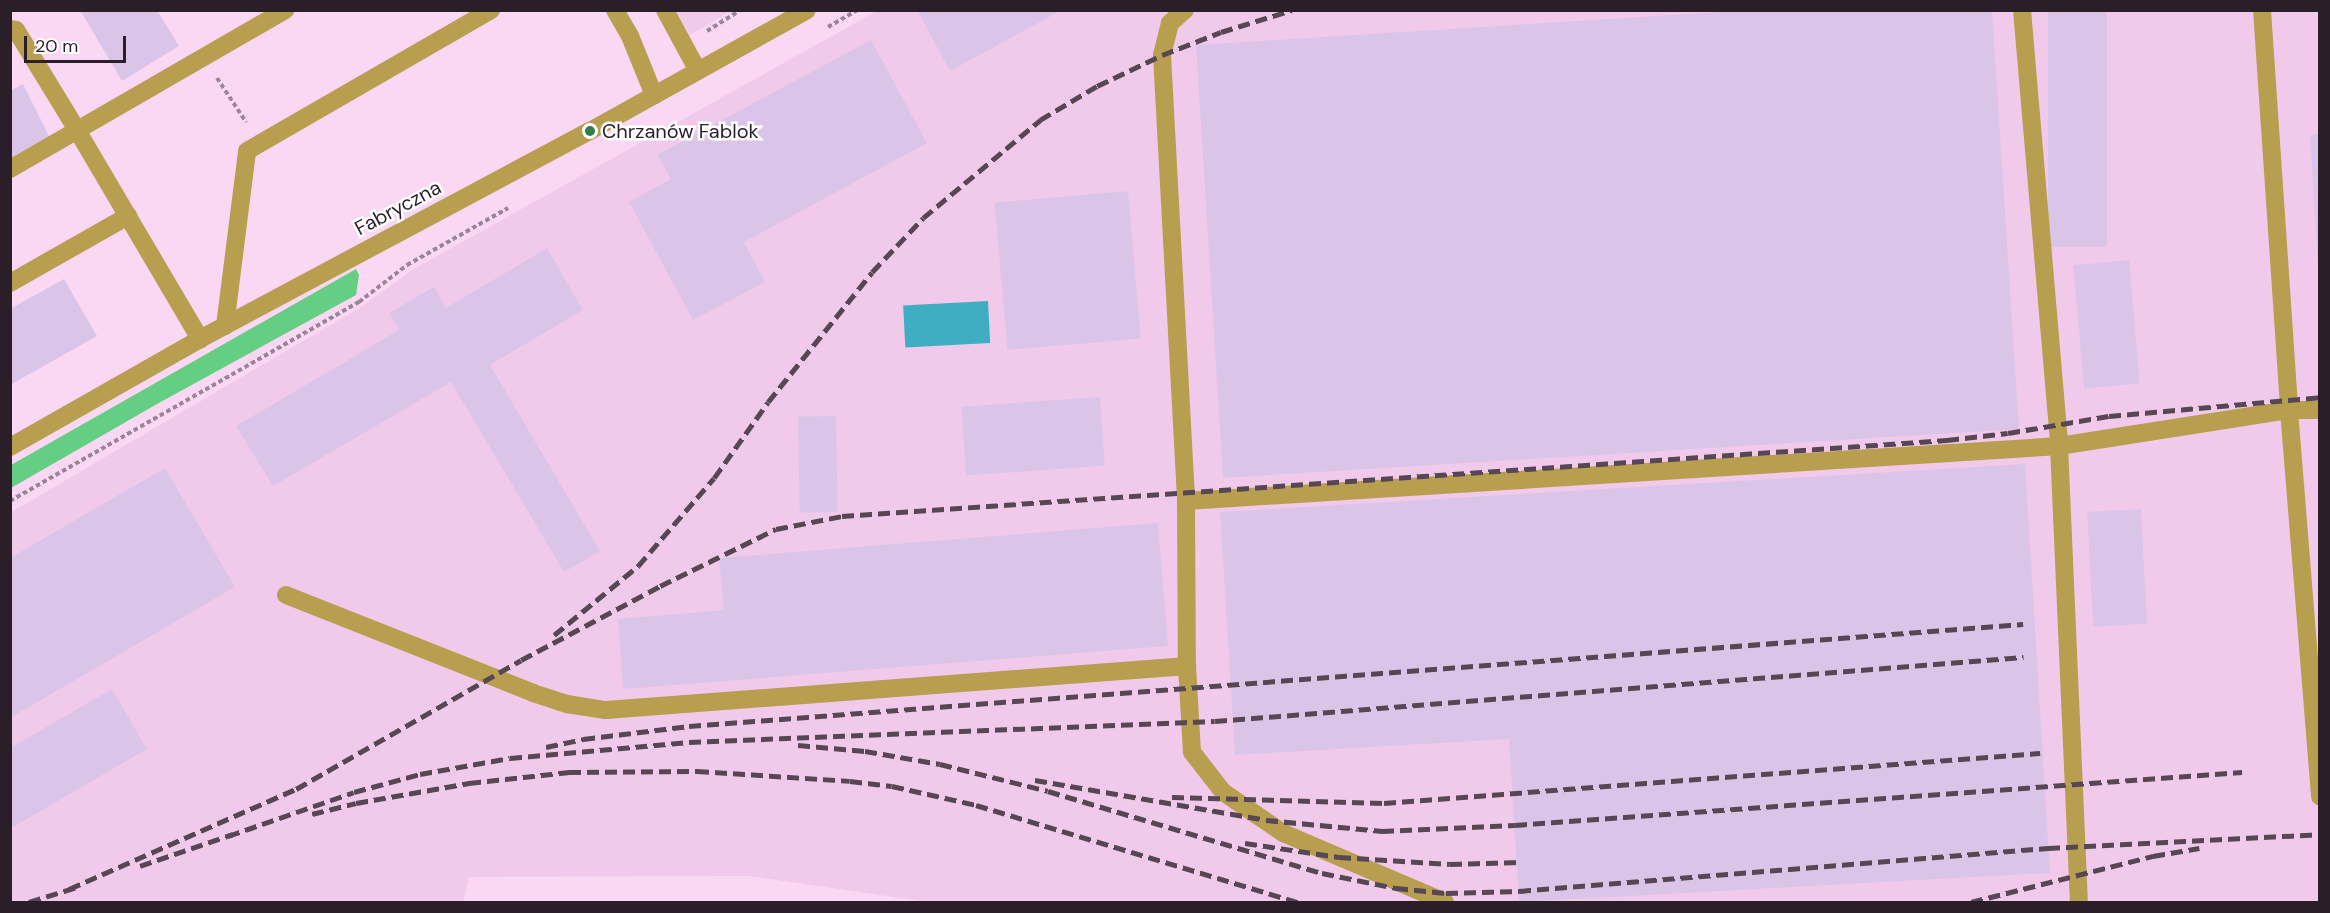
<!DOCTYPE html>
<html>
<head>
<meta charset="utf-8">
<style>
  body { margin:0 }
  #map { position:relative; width:2330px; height:913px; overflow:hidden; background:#fad8f4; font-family:"DM Sans",sans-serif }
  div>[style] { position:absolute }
  .built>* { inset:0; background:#f1caeb }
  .green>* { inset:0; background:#64ce83 }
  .water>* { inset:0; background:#3faec2; transform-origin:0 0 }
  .building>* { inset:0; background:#dac5e8; transform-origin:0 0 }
  .path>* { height:4px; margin-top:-2px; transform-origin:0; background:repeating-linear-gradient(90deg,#9c8498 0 4.5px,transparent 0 7.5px) }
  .minor>* { height:18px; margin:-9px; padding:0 9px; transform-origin:9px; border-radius:9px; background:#b89e4f }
  .rail>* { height:4.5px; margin-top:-2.25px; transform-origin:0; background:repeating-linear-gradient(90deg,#574654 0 12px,transparent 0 18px) }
  .dots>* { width:16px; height:16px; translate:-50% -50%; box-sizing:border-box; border:3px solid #fff; border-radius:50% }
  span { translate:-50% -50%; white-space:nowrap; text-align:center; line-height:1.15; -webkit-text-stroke:5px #fff; paint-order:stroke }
  .poi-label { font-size:20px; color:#2a1e28 }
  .left { translate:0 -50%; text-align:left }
  .street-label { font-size:20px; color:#2a1e28 }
  .frame { position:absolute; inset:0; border:12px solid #2a1e28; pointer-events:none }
  .scale { position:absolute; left:24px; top:36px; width:102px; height:27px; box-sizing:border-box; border:3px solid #2a1e28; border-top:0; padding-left:8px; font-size:18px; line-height:21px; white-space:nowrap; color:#2a1e28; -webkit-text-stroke:4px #fff; paint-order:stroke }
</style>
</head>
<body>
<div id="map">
  <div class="built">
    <div style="clip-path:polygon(676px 11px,731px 11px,690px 35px)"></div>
    <div style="clip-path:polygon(877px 11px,2319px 11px,2319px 902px,927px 902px,750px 876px,469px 877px,463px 902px,11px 902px,10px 513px,361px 307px,412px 270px)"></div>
  </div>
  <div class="green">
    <div style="clip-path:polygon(356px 269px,359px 275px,356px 295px,157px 404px,11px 488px,11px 465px)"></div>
  </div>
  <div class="water">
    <div style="left:988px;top:301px;width:42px;height:85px;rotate:87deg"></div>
  </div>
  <div class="building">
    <div style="clip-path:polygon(80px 10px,157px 10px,179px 46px,122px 81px)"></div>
    <div style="clip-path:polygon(917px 10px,1062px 10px,950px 71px)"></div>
    <div style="clip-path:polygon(1752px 10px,1992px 10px,2019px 429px,1223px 478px,1196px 45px)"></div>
    <div style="left:2048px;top:10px;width:59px;height:237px"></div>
    <div style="clip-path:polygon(871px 40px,927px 143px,744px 242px,765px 282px,693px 320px,629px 202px,671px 179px,657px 155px)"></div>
    <div style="clip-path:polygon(23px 84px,50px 138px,10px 159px,10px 91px)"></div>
    <div style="clip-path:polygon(2320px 134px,2320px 269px,2318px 269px,2310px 135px)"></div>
    <div style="left:1128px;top:191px;width:148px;height:134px;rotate:85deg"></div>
    <div style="clip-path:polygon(547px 248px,583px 310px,490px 365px,600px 551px,564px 572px,451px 382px,273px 486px,236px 426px,399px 330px,389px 313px,434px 287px,446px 308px)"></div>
    <div style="left:2129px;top:260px;width:124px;height:56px;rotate:85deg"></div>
    <div style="clip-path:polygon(64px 279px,97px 336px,10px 385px,10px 309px)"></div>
    <div style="left:1100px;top:397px;width:69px;height:139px;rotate:86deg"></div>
    <div style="left:836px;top:416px;width:96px;height:38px;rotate:89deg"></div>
    <div style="clip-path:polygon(2025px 464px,2050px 873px,1519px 902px,1509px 739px,1235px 755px,1220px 512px)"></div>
    <div style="clip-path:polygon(165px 468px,235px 587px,10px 718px,10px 558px)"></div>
    <div style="left:2141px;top:509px;width:115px;height:54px;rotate:87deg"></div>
    <div style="clip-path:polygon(1158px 523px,1168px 646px,623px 689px,618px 619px,724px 610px,719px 558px)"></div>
    <div style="clip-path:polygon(112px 689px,147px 749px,10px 829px,10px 748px)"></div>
  </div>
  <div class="path">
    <div style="left:828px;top:27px;width:34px;rotate:-30deg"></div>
    <div style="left:707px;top:31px;width:40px;rotate:-32deg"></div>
    <div style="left:217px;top:78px;width:53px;rotate:56.6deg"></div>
    <div style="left:10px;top:501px;width:402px;rotate:-29.7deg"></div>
    <div style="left:359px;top:302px;width:61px;rotate:-37.6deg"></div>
    <div style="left:407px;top:265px;width:116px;rotate:-29.4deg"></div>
  </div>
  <div class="minor">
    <div style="left:615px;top:10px;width:30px;rotate:60deg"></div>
    <div style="left:630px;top:36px;width:64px;rotate:67.9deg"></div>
    <div style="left:665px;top:10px;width:69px;rotate:61.6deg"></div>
    <div style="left:1185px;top:10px;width:20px;rotate:139deg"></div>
    <div style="left:1170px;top:23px;width:33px;rotate:104deg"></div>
    <div style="left:1162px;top:55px;width:447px;rotate:86.9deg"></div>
    <div style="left:1186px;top:501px;width:165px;rotate:89.7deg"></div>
    <div style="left:1187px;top:666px;width:86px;rotate:86.7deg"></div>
    <div style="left:1192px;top:752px;width:51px;rotate:52.2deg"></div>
    <div style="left:1223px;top:792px;width:73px;rotate:34.3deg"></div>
    <div style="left:1283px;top:833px;width:176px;rotate:23.1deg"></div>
    <div style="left:2022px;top:10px;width:438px;rotate:85.1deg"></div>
    <div style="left:2059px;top:446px;width:456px;rotate:87.5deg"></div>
    <div style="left:2262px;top:10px;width:401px;rotate:86.1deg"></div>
    <div style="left:2289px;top:410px;width:388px;rotate:85.4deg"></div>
    <div style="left:10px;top:29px;width:6px;rotate:9deg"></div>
    <div style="left:16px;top:30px;width:117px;rotate:58.6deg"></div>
    <div style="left:77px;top:130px;width:243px;rotate:59.5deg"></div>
    <div style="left:10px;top:169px;width:318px;rotate:-30deg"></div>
    <div style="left:10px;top:283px;width:136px;rotate:-29.6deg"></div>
    <div style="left:225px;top:326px;width:176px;rotate:-82.8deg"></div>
    <div style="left:247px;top:151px;width:282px;rotate:-30deg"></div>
    <div style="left:10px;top:447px;width:219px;rotate:-29.6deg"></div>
    <div style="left:200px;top:339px;width:442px;rotate:-28.1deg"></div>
    <div style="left:590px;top:131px;width:248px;rotate:-29.1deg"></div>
    <div style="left:1186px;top:501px;width:875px;rotate:-3.6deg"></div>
    <div style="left:2059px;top:446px;width:233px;rotate:-8.9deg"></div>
    <div style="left:2289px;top:410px;width:31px"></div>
    <div style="left:286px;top:595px;width:266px;rotate:21.6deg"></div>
    <div style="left:533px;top:693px;width:36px;rotate:18deg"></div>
    <div style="left:567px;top:704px;width:39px;rotate:9deg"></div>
    <div style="left:606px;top:710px;width:583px;rotate:-4.33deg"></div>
  </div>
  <div class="rail">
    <div style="left:554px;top:635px;width:109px;rotate:-39.4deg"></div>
    <div style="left:638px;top:566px;width:116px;rotate:-49.2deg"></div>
    <div style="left:714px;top:478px;width:93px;rotate:-54.6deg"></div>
    <div style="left:768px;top:402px;width:166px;rotate:-51.3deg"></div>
    <div style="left:872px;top:272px;width:74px;rotate:-46.6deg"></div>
    <div style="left:923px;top:218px;width:153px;rotate:-39.9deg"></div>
    <div style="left:1040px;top:120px;width:66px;rotate:-30.8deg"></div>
    <div style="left:1097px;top:86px;width:72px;rotate:-25.5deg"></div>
    <div style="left:1162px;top:55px;width:63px;rotate:-21.3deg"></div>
    <div style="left:1221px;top:32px;width:74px;rotate:-17.2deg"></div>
    <div style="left:798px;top:745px;width:67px;rotate:5.1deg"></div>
    <div style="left:865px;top:751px;width:76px;rotate:9.8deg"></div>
    <div style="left:940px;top:764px;width:111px;rotate:14deg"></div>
    <div style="left:1048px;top:791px;width:286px;rotate:16.7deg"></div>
    <div style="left:1322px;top:873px;width:76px;rotate:11.5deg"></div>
    <div style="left:1396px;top:888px;width:50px;rotate:5.7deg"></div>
    <div style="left:1446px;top:893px;width:73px;rotate:-1.6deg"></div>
    <div style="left:1519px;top:891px;width:531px;rotate:-4.65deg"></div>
    <div style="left:2048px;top:848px;width:272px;rotate:-2.9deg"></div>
    <div style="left:546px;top:747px;width:38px;rotate:-12deg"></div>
    <div style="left:583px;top:739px;width:107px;rotate:-7deg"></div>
    <div style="left:689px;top:726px;width:1338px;rotate:-4.37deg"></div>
    <div style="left:1035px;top:780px;width:234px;rotate:9.8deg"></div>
    <div style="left:1266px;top:820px;width:117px;rotate:5.4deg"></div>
    <div style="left:1382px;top:831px;width:133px;rotate:-2.6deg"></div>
    <div style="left:1515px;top:825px;width:729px;rotate:-4.17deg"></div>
    <div style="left:1172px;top:797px;width:212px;rotate:1.6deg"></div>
    <div style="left:1384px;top:803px;width:658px;rotate:-4.36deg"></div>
    <div style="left:312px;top:814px;width:45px;rotate:-14deg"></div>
    <div style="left:356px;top:803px;width:115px;rotate:-10deg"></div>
    <div style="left:469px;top:783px;width:101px;rotate:-6.3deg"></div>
    <div style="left:569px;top:772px;width:128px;rotate:-0.4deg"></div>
    <div style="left:697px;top:771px;width:153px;rotate:3.7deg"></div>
    <div style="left:850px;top:781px;width:42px;rotate:6.8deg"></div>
    <div style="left:892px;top:786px;width:86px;rotate:12.7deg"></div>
    <div style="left:976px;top:805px;width:336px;rotate:16.8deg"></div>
    <div style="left:228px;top:836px;width:133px;rotate:-19.2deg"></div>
    <div style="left:354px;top:792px;width:68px;rotate:-15.3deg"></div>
    <div style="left:420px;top:774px;width:91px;rotate:-10.1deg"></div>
    <div style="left:510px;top:758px;width:180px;rotate:-5.1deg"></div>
    <div style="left:689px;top:742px;width:526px;rotate:-2.29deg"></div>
    <div style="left:1215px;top:721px;width:811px;rotate:-4.53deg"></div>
    <div style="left:1245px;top:843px;width:95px;rotate:8.5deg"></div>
    <div style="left:1339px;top:857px;width:111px;rotate:3.6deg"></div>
    <div style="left:1450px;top:864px;width:71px;rotate:-1.6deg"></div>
    <div style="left:140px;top:866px;width:98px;rotate:-19deg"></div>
    <div style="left:69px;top:889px;width:248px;rotate:-23.8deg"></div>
    <div style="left:296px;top:789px;width:259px;rotate:-29.8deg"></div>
    <div style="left:521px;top:660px;width:157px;rotate:-28deg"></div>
    <div style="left:660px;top:586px;width:129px;rotate:-26.2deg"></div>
    <div style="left:776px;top:529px;width:67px;rotate:-11.1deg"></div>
    <div style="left:842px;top:516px;width:1108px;rotate:-3.93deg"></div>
    <div style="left:1947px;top:440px;width:61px;rotate:-6.5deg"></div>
    <div style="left:2008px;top:433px;width:102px;rotate:-9.6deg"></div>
    <div style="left:2109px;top:416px;width:212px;rotate:-5.1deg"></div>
    <div style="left:29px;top:902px;width:50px;rotate:-17.4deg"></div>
    <div style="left:1971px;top:902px;width:188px;rotate:-14.2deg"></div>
    <div style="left:2153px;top:856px;width:47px;rotate:-9.9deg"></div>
  </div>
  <div class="dots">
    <div style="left:590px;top:131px;background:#337c4a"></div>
  </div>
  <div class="poi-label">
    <span class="left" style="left:602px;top:131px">Chrzanów Fablok</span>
  </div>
  <div class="street-label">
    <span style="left:398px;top:208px;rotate:-28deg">Fabryczna</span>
  </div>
  <div class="frame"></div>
  <div class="scale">20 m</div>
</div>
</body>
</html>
